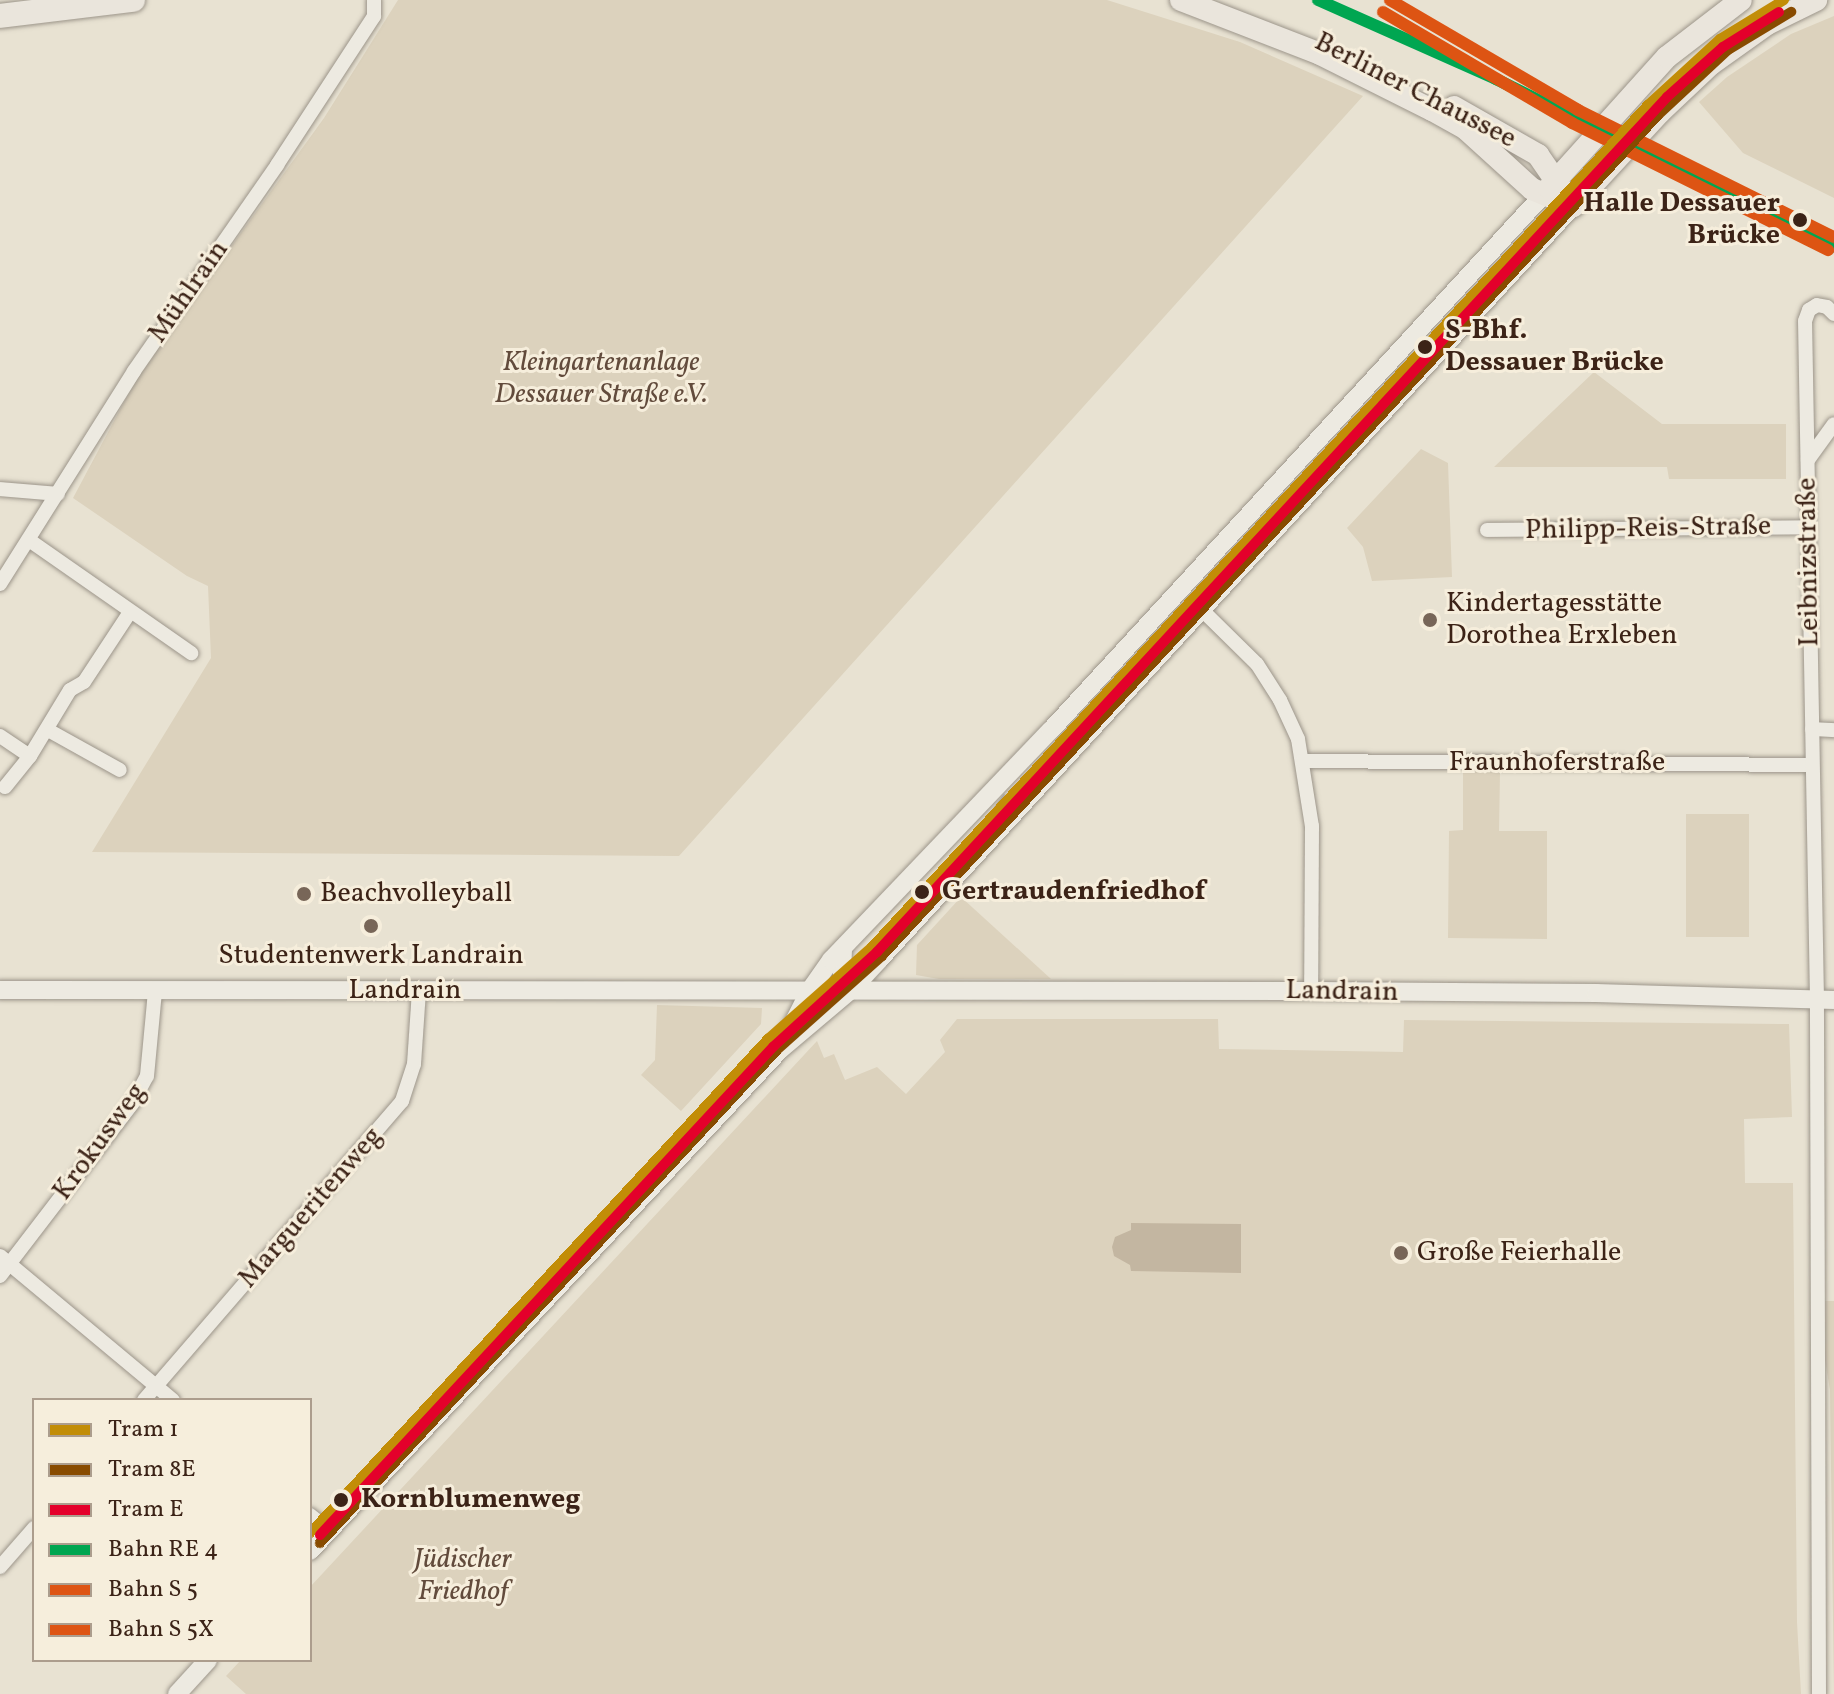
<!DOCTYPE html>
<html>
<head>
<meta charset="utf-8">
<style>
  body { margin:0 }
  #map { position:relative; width:1834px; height:1694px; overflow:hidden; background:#e8e2d2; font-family:Vollkorn,serif }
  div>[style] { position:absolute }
  .green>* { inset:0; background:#dcd2bd; transform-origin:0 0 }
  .water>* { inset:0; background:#c3b6a1 }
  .roads { filter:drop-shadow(0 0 2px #9c958a) drop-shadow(0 0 2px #9c958a) }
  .street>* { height:14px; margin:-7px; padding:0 7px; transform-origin:7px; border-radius:7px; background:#edeae1 }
  .secondary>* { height:18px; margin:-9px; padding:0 9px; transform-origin:9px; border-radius:9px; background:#edeae1 }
  .primary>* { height:22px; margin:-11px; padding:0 11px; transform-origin:11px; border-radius:11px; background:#eae5dc }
  .highway>* { height:24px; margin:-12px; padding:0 12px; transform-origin:12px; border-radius:12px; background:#eae5dc }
  .tram>* { height:2px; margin:-1px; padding:0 1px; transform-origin:1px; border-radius:1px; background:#aca7a0 }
  .rail-1>* { height:12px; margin:-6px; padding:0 6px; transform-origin:6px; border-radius:6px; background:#00a651 }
  .rail-2>* { height:12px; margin:-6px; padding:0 6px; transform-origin:6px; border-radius:6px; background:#dd5413 }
  .rail-3>* { height:12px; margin:-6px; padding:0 6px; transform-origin:6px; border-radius:6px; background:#dd5413 }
  .tram-1>* { height:10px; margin:-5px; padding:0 5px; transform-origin:5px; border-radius:5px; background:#c28d07 }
  .tram-2>* { height:10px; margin:-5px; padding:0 5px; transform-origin:5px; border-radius:5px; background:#884b00 }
  .tram-3>* { height:10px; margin:-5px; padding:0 5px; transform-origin:5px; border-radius:5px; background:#e4002b }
  .dots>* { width:22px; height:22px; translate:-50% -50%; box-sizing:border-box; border:4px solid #f6eedc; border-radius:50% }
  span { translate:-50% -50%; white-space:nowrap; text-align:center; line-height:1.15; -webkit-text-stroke:6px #f6eedc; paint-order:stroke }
  .street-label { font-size:28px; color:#3c2317 }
  .stop-label { font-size:28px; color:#3c2317; font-weight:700 }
  .right { translate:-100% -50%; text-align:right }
  .left { translate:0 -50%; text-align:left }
  .park-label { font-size:28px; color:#624b3c; font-style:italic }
  .poi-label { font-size:28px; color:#3c2317 }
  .legend { position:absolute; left:32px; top:1398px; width:280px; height:264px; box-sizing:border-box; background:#f6eedc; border:2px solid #ac9d8d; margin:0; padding:10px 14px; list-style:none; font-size:24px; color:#3c2317 }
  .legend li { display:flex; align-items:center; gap:16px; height:40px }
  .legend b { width:40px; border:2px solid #ac9d8d }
</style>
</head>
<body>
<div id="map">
  <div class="green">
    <div style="clip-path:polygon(398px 0,1107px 0,1240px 42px,1363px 96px,679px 856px,92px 852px,211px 658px,208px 586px,187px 576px,73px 498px,139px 374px,324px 118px)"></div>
    <div style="clip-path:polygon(1834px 16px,1834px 198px,1743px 153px,1699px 102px,1727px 77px,1791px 34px)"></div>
    <div style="clip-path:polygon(1594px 372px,1662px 424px,1786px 424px,1786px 479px,1669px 479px,1667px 467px,1494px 467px)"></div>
    <div style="clip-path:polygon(1421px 449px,1448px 463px,1452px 577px,1372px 581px,1363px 547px,1347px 528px)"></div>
    <div style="clip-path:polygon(1463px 771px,1500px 772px,1499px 831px,1547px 831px,1547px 939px,1448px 938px,1449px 831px,1463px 830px)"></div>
    <div style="left:1686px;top:814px;width:63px;height:123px"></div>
    <div style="clip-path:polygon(961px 897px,1051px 979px,939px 979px,916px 975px,917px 945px)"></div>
    <div style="clip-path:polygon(657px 1005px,762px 1008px,761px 1024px,681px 1111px,641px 1075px,655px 1060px)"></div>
    <div style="clip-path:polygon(957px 1019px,1218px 1019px,1219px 1049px,1403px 1052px,1404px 1020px,1789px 1024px,1792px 1117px,1744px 1119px,1745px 1183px,1793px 1183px,1797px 1622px,1801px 1694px,246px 1694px,226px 1676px,241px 1660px,310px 1660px,310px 1587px,817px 1041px,824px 1058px,834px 1054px,845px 1080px,877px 1067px,906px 1094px,945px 1052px,940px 1040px)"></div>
    <div style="clip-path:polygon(1815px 1301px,1834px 1301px,1834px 1694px,1830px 1390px)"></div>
  </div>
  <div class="water">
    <div style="clip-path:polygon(1131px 1223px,1241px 1224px,1241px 1273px,1131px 1271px,1130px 1265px,1114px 1256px,1112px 1247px,1115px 1237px,1131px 1230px)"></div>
  </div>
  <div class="roads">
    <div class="street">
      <div style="left:1808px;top:460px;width:44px;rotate:-54.2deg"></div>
      <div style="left:0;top:489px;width:58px;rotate:4.9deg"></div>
      <div style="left:1487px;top:530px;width:322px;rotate:-0.5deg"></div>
      <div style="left:29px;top:540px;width:198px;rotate:34.9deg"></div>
      <div style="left:0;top:584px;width:252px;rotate:-57.8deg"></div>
      <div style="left:134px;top:371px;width:251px;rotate:-55.2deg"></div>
      <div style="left:277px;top:165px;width:178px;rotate:-56.9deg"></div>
      <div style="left:374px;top:16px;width:16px;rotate:-90deg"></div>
      <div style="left:1201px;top:609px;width:78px;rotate:44.5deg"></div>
      <div style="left:1257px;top:664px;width:43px;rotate:57.4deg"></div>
      <div style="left:1280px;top:700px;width:43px;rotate:65.2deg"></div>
      <div style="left:1298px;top:739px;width:88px;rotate:80.9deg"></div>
      <div style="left:1312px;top:826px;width:165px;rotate:90.3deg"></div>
      <div style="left:1812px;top:729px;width:22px;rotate:3deg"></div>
      <div style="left:48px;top:730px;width:82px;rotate:29.1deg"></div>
      <div style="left:0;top:736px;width:36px;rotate:34deg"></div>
      <div style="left:30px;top:756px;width:77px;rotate:-58.8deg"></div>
      <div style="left:70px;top:690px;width:16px;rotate:-30deg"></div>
      <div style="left:84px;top:682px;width:84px;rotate:-56.7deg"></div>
      <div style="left:1303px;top:761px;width:509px;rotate:0.45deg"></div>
      <div style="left:5px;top:787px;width:40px;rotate:-51deg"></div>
      <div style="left:0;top:1256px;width:225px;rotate:39.8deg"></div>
      <div style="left:0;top:1276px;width:217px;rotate:-52.5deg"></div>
      <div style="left:132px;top:1104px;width:32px;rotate:-62deg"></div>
      <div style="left:147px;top:1076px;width:84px;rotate:-84.6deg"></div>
      <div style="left:144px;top:1400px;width:395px;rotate:-49.2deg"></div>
      <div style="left:402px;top:1101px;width:39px;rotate:-72deg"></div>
      <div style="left:414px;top:1064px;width:73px;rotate:-86.1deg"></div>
      <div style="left:310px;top:1515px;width:24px;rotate:38deg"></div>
      <div style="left:0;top:1567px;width:52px;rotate:-48.9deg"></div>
      <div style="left:1819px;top:1694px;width:694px;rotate:-90.17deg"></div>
      <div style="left:1817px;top:1000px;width:679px;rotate:-91.01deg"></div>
      <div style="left:1805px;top:321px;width:12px;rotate:-70deg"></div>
      <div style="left:1809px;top:310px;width:9px;rotate:-32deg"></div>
      <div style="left:1817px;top:305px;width:10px;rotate:11deg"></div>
      <div style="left:1827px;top:307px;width:10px;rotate:45deg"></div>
    </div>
    <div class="secondary">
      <div style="left:843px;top:948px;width:27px;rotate:92deg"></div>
      <div style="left:842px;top:975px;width:17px;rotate:59deg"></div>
      <div style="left:0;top:990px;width:1311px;rotate:0.04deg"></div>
      <div style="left:1311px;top:991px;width:285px;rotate:0.4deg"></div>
      <div style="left:1596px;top:993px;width:238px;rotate:1.7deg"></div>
      <div style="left:785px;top:1039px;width:55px;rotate:-63deg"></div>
      <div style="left:810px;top:990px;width:37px;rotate:-55deg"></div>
      <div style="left:831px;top:960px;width:318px;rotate:-46.3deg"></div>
      <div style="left:1051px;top:730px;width:727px;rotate:-47.4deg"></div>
      <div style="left:310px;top:1551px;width:687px;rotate:-46.83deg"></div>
      <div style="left:780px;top:1050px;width:93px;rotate:-40.2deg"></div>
      <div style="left:851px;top:990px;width:41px;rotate:-47deg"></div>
      <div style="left:879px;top:960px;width:1025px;rotate:-47.37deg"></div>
      <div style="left:177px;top:1694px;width:46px;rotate:-47.6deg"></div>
    </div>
    <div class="primary">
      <div style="left:1181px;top:0;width:149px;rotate:21.2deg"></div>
      <div style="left:1320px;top:54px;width:125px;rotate:26.6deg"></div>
      <div style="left:1432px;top:110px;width:39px;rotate:29deg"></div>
      <div style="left:1466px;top:129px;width:89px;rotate:42.3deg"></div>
      <div style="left:1532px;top:189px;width:44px;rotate:22.5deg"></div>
      <div style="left:1454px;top:107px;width:97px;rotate:29.7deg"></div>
      <div style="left:1538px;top:155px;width:62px;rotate:55.5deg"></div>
      <div style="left:1549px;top:188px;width:176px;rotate:-48deg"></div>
      <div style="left:1667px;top:57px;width:93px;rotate:-37.6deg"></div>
      <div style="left:1573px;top:206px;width:127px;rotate:-47.2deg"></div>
      <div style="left:1659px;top:113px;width:71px;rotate:-43.3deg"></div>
      <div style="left:1711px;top:64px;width:69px;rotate:-35.5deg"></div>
      <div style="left:1767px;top:24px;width:55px;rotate:-26.1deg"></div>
    </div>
    <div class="highway">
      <div style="left:0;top:16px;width:134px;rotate:-6.9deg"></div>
    </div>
  </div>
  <div class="tram">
    <div style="left:977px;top:832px;width:46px;rotate:-53.9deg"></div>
  </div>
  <div class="rail-1">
    <div style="left:1318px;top:0;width:195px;rotate:23.9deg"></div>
    <div style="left:1496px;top:79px;width:377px;rotate:26.4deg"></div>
  </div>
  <div class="rail-2">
    <div style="left:1390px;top:0;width:218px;rotate:30.3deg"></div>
    <div style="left:1578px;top:110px;width:286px;rotate:26.4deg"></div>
  </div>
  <div class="rail-3">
    <div style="left:1383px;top:12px;width:219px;rotate:30.4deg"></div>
    <div style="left:1572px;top:123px;width:286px;rotate:26.4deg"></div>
  </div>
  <div class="tram-1">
    <div style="left:310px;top:1533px;width:674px;rotate:-47.17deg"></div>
    <div style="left:768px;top:1039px;width:139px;rotate:-41.5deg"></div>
    <div style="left:872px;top:947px;width:1145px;rotate:-47.34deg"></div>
    <div style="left:1648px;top:105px;width:98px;rotate:-42.5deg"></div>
    <div style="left:1720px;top:39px;width:75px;rotate:-31.4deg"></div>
  </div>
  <div class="tram-2">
    <div style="left:320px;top:1543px;width:674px;rotate:-47.17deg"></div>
    <div style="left:778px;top:1049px;width:140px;rotate:-41.8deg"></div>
    <div style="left:882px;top:956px;width:1144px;rotate:-47.3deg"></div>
    <div style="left:1658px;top:115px;width:96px;rotate:-42.9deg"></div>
    <div style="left:1728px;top:50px;width:74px;rotate:-31.1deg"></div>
  </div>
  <div class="tram-3">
    <div style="left:320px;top:1535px;width:667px;rotate:-47.13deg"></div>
    <div style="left:774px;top:1046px;width:139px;rotate:-42.4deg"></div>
    <div style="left:877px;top:952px;width:1164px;rotate:-47.26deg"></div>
    <div style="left:1667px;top:97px;width:75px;rotate:-41.8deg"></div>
    <div style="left:1723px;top:47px;width:66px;rotate:-32deg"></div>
  </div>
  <div class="dots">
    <div style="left:1800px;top:220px;background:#3c2317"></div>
    <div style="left:1425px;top:347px;background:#3c2317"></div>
    <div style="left:1430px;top:620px;background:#786658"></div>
    <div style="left:922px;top:892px;background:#3c2317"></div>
    <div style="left:304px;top:894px;background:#786658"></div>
    <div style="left:371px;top:926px;background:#786658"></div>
    <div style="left:1401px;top:1253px;background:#786658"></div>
    <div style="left:341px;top:1500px;background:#3c2317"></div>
  </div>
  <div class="street-label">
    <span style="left:1415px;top:91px;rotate:27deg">Berliner Chaussee</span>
    <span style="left:189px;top:292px;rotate:-55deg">Mühlrain</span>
    <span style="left:1648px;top:529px;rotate:-1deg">Philipp-Reis-Straße</span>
    <span style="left:1809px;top:562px;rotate:-91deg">Leibnizstraße</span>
    <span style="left:1557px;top:763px">Fraunhoferstraße</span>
    <span style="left:405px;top:991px">Landrain</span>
    <span style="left:1342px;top:992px;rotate:1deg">Landrain</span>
    <span style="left:100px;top:1142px;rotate:-54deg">Krokusweg</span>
    <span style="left:311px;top:1208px;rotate:-49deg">Margueritenweg</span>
  </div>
  <div class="stop-label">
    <span class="right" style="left:1780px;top:220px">Halle Dessauer<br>Brücke</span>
    <span class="left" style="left:1445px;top:347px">S-Bhf.<br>Dessauer Brücke</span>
    <span class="left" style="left:942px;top:892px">Gertraudenfriedhof</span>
    <span class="left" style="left:361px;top:1500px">Kornblumenweg</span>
  </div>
  <div class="park-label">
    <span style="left:601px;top:379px">Kleingartenanlage<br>Dessauer Straße e.V.</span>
    <span style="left:463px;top:1576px">Jüdischer<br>Friedhof</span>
  </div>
  <div class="poi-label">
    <span class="left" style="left:1446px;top:620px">Kindertagesstätte<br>Dorothea Erxleben</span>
    <span class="left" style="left:320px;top:894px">Beachvolleyball</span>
    <span style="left:371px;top:956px">Studentenwerk Landrain</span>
    <span class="left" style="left:1417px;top:1253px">Große Feierhalle</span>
  </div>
  <ul class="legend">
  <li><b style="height:10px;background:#c28d07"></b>Tram 1</li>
  <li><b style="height:10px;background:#884b00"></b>Tram 8E</li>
  <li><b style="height:10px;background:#e4002b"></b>Tram E</li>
  <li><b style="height:10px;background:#00a651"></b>Bahn RE 4</li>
  <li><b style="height:10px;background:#dd5413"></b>Bahn S 5</li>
  <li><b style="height:10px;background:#dd5413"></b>Bahn S 5X</li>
  </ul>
</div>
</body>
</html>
